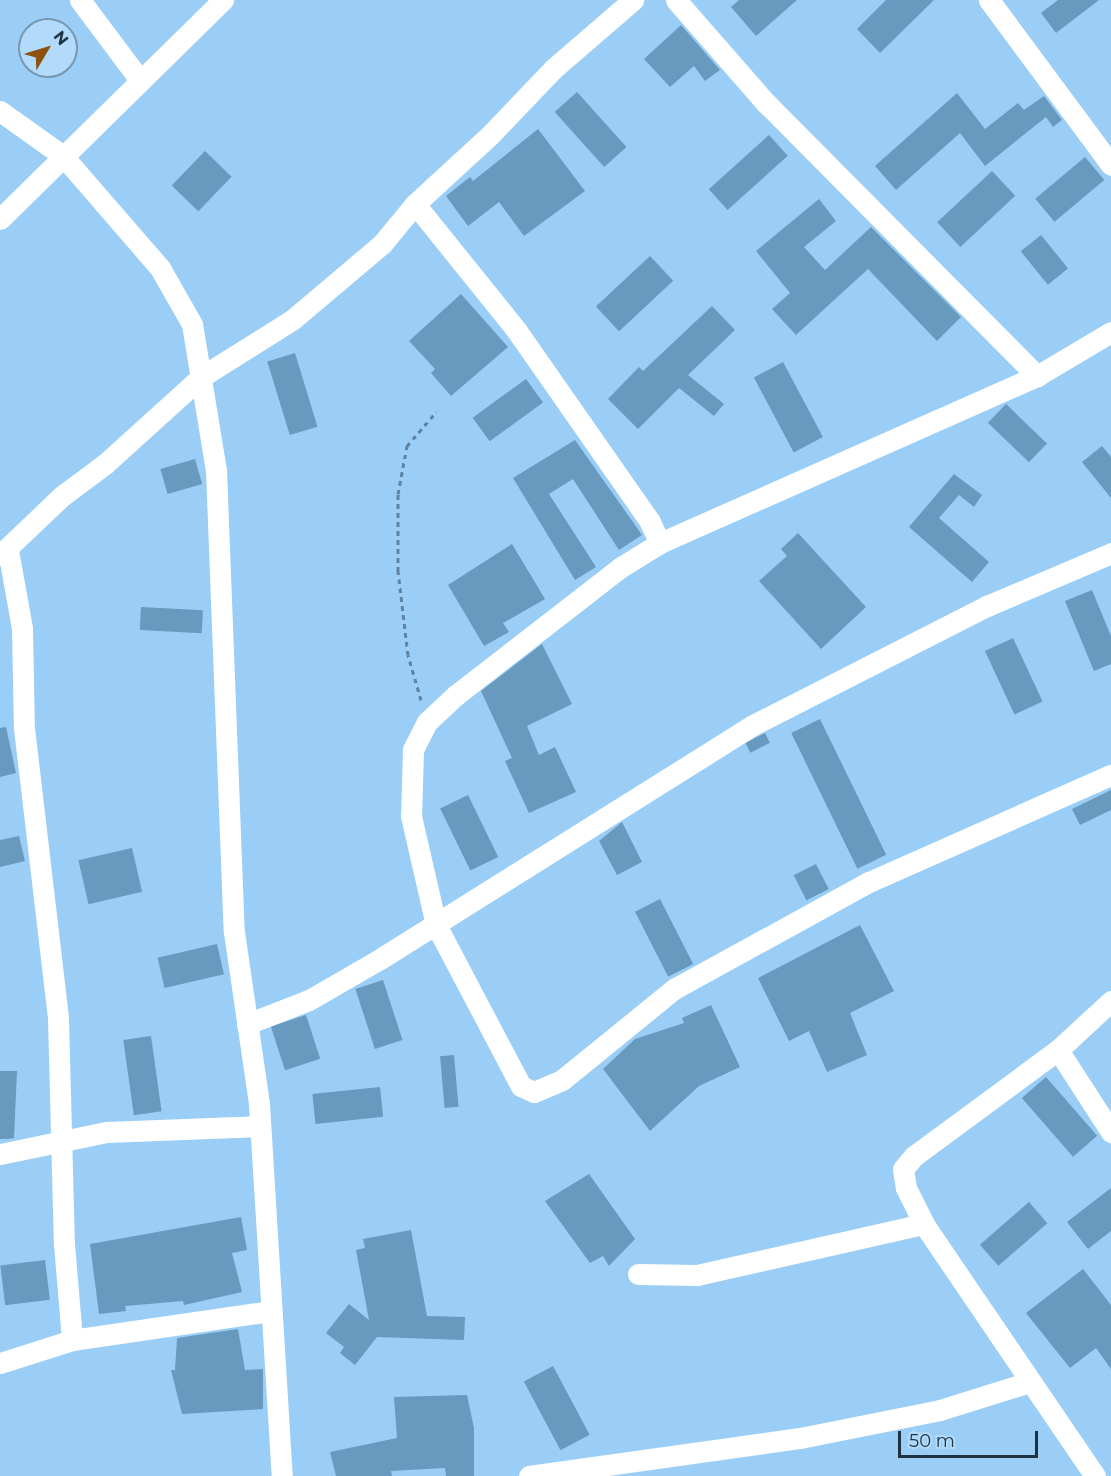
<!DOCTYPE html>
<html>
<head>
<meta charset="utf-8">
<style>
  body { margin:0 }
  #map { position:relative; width:1111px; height:1476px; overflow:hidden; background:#9bcef6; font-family:Montserrat,sans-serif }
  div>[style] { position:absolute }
  .building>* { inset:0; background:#6899be; transform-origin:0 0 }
  .path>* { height:3px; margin-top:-1.5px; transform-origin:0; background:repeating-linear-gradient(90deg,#5e829f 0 4.5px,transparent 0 9px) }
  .street>* { height:21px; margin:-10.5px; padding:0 10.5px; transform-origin:10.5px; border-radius:10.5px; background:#fff }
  span { translate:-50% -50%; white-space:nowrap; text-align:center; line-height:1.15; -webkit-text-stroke:4.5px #b2dafa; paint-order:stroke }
  .north { position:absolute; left:18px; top:18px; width:60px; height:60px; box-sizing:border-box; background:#b2dafa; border:2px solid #7797b0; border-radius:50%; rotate:52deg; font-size:16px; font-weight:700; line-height:24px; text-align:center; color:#1e3242 }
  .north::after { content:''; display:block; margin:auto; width:21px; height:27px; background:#8d520e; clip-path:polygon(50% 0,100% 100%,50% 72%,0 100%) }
  .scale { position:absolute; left:898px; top:1431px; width:140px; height:27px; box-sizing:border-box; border:3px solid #1e3242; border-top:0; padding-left:8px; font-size:18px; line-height:21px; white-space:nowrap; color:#1e3242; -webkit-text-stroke:4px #b2dafa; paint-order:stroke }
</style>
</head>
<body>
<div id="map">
  <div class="building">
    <div style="clip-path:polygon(739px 0,797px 0,756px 36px,731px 7px)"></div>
    <div style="clip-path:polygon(886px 0,934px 0,880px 53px,857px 29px)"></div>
    <div style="clip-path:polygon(1058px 0,1099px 0,1056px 33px,1041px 13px)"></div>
    <div style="clip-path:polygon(681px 25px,720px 70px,705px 81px,694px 66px,670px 87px,644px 59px)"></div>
    <div style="left:577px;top:92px;width:74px;height:30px;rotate:48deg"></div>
    <div style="clip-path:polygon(957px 93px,985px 129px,1018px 103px,1024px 110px,1044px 96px,1062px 120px,1053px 127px,1046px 117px,985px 166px,960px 133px,896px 190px,875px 166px)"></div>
    <div style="clip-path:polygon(538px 129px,585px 191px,524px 236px,499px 202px,468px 226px,446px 196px,470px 177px,473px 181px)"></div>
    <div style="left:769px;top:135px;width:28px;height:81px;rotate:48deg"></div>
    <div style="left:205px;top:151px;width:37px;height:48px;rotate:44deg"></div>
    <div style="left:1085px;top:157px;width:30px;height:65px;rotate:50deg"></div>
    <div style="left:992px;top:171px;width:34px;height:75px;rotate:47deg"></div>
    <div style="clip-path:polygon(819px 199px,836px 221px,804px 247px,825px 270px,871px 227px,961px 317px,937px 341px,868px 269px,796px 335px,772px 309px,790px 293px,756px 251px)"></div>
    <div style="left:1041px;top:235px;width:43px;height:26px;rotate:51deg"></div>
    <div style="left:650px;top:256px;width:34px;height:74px;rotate:47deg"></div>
    <div style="clip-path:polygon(461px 294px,508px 347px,451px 396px,431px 373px,435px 369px,409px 341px)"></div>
    <div style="clip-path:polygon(712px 306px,735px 330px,688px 375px,724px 404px,714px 416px,679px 388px,638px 429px,608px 399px,639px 367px,643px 371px)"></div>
    <div style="left:295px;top:353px;width:77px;height:29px;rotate:73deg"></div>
    <div style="left:783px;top:362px;width:85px;height:33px;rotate:62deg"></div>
    <div style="left:526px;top:379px;width:29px;height:66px;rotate:54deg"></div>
    <div style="left:1006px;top:404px;width:57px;height:26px;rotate:44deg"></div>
    <div style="clip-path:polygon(575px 440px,642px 535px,619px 550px,573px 479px,549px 494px,596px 567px,575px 580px,513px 478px)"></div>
    <div style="clip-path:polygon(1102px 446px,1111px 457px,1111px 498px,1082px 462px)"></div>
    <div style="left:195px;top:459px;width:26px;height:36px;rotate:74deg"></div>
    <div style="clip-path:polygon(954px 474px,982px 495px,974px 507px,959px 495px,939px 518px,989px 562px,972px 582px,909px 527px)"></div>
    <div style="clip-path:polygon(798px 533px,866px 607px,821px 649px,759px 581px,787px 556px,781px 549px)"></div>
    <div style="clip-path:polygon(512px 544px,545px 599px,503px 623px,509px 632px,484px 646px,448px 585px)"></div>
    <div style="clip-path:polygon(1092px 590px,1111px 636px,1111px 664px,1094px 671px,1065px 601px)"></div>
    <div style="left:141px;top:607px;width:62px;height:23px;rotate:3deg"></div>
    <div style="left:1013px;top:638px;width:70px;height:31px;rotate:65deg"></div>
    <div style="clip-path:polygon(542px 644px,572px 704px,527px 726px,539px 755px,555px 747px,576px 792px,529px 813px,505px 761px,512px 758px,481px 691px)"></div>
    <div style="left:820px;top:719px;width:151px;height:32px;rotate:64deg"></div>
    <div style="clip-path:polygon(6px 727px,16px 773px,0 777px,0 728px)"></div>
    <div style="left:765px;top:733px;width:11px;height:22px;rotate:63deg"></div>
    <div style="clip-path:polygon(1111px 790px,1111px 810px,1080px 825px,1072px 809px)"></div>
    <div style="left:468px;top:795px;width:69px;height:31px;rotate:64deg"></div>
    <div style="clip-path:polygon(622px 822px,642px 862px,617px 875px,599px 841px)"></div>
    <div style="clip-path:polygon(19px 836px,25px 861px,0 867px,0 840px)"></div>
    <div style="left:132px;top:848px;width:45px;height:55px;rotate:77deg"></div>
    <div style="left:816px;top:864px;width:28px;height:25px;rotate:63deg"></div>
    <div style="left:660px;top:899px;width:73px;height:28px;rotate:63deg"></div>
    <div style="clip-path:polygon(860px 925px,894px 991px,850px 1013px,867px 1055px,827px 1072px,809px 1031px,789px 1041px,758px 978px)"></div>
    <div style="left:217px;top:944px;width:31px;height:61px;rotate:77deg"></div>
    <div style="left:383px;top:980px;width:63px;height:29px;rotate:72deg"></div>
    <div style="clip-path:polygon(711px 1005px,740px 1067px,699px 1086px,650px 1131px,603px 1069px,635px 1039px,684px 1023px,682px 1018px)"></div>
    <div style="left:306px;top:1015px;width:46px;height:37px;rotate:72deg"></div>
    <div style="left:151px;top:1036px;width:76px;height:28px;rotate:82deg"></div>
    <div style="left:454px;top:1055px;width:52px;height:14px;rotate:85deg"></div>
    <div style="clip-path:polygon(0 1071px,17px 1071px,14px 1138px,8px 1139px,0 1139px)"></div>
    <div style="left:1046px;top:1077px;width:78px;height:32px;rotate:49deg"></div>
    <div style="left:380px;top:1087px;width:30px;height:68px;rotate:84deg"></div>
    <div style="clip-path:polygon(589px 1174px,635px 1239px,609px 1266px,603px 1256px,590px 1263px,545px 1201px)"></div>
    <div style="clip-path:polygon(1111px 1188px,1111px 1231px,1088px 1249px,1067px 1222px)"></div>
    <div style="left:1029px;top:1202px;width:28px;height:65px;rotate:49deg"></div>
    <div style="clip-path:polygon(241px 1217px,247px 1250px,232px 1253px,242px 1292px,184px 1305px,183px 1301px,125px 1306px,126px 1311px,99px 1314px,90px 1244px)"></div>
    <div style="clip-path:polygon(411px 1230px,427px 1316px,465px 1317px,464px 1340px,377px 1337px,355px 1365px,340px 1353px,344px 1347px,326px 1333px,349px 1304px,369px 1320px,356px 1250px,365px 1248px,363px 1239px)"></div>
    <div style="left:45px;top:1260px;width:40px;height:45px;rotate:83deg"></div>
    <div style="clip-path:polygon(1083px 1269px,1111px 1305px,1111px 1369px,1096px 1348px,1070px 1368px,1026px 1313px)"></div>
    <div style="clip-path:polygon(238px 1329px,245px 1370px,263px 1369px,263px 1409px,182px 1414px,171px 1370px,175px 1370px,177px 1338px)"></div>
    <div style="left:553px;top:1366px;width:78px;height:33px;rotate:62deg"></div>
    <div style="clip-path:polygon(467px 1395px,474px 1428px,474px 1476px,446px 1476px,445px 1468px,391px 1471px,392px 1476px,336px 1476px,330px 1452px,397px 1438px,394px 1397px)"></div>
  </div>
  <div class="path">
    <div style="left:421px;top:700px;width:47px;rotate:-106.1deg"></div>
    <div style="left:408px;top:655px;width:85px;rotate:-96.8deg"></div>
    <div style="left:398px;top:571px;width:77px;rotate:-90deg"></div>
    <div style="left:398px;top:494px;width:49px;rotate:-79.4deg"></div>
    <div style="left:407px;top:446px;width:45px;rotate:-49.5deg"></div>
  </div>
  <div class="street">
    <div style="left:80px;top:0;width:99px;rotate:53.2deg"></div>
    <div style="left:676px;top:0;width:137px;rotate:48.9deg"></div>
    <div style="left:766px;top:103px;width:385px;rotate:45.2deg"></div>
    <div style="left:989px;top:0;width:205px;rotate:53.5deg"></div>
    <div style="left:0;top:111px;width:77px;rotate:35.5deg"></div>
    <div style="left:63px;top:156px;width:148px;rotate:49.1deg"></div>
    <div style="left:160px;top:268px;width:64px;rotate:60.3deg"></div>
    <div style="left:192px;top:324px;width:148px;rotate:80.7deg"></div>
    <div style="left:216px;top:470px;width:462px;rotate:87.8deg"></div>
    <div style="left:234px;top:932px;width:174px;rotate:81.7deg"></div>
    <div style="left:259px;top:1104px;width:373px;rotate:86.5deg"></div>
    <div style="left:415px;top:204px;width:102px;rotate:-42.6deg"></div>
    <div style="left:490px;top:135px;width:91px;rotate:-46.3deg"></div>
    <div style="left:553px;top:69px;width:106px;rotate:-40.8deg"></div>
    <div style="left:0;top:219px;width:313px;rotate:-44.5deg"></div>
    <div style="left:660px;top:543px;width:412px;rotate:-23.9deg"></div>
    <div style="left:1037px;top:376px;width:86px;rotate:-30.7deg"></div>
    <div style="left:8px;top:550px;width:79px;rotate:79.8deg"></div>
    <div style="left:22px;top:628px;width:100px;rotate:88.9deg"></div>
    <div style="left:24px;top:728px;width:292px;rotate:83.3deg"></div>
    <div style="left:58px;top:1018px;width:226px;rotate:88.5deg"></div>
    <div style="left:64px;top:1244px;width:96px;rotate:85.2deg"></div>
    <div style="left:0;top:555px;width:86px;rotate:-43.6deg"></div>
    <div style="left:62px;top:496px;width:54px;rotate:-36.7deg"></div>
    <div style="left:105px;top:464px;width:130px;rotate:-42.2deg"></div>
    <div style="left:201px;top:377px;width:107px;rotate:-32.1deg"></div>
    <div style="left:292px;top:320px;width:118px;rotate:-40.2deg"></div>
    <div style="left:382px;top:244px;width:52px;rotate:-50.5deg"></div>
    <div style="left:415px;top:204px;width:163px;rotate:51.2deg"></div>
    <div style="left:517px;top:331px;width:233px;rotate:55.1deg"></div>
    <div style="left:650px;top:522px;width:23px;rotate:65deg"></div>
    <div style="left:660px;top:543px;width:46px;rotate:148.4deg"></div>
    <div style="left:621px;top:567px;width:209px;rotate:142.2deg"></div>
    <div style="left:456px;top:695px;width:40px;rotate:137deg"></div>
    <div style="left:427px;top:722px;width:31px;rotate:117deg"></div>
    <div style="left:413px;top:750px;width:66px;rotate:91.7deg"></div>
    <div style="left:411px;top:816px;width:112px;rotate:77.1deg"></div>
    <div style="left:436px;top:925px;width:182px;rotate:62.2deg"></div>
    <div style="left:521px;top:1086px;width:14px;rotate:25deg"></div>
    <div style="left:534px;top:1092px;width:30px;rotate:-23deg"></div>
    <div style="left:562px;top:1080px;width:144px;rotate:-39.1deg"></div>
    <div style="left:674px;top:989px;width:222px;rotate:-28.8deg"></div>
    <div style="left:869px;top:882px;width:265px;rotate:-23.9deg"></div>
    <div style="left:247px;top:1024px;width:66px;rotate:-21.2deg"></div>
    <div style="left:309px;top:1000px;width:82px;rotate:-30deg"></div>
    <div style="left:380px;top:959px;width:440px;rotate:-32.1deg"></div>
    <div style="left:753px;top:725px;width:263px;rotate:-27deg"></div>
    <div style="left:987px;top:606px;width:135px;rotate:-23.1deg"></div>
    <div style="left:1058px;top:1050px;width:98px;rotate:57.1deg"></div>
    <div style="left:0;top:1154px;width:108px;rotate:-11.7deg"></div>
    <div style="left:106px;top:1132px;width:154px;rotate:-2.2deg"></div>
    <div style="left:638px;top:1274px;width:59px;rotate:1deg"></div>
    <div style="left:697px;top:1275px;width:233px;rotate:-12.7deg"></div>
    <div style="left:0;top:1363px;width:76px;rotate:-17.7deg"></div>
    <div style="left:72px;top:1340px;width:201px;rotate:-8.3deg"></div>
    <div style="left:529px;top:1476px;width:274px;rotate:-8deg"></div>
    <div style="left:800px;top:1438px;width:143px;rotate:-11.3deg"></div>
    <div style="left:940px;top:1410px;width:94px;rotate:-17.3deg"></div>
    <div style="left:1095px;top:1476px;width:305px;rotate:-124.2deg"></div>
    <div style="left:924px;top:1224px;width:40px;rotate:-116.6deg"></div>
    <div style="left:906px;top:1188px;width:19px;rotate:-99deg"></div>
    <div style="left:903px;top:1169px;width:17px;rotate:-50deg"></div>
    <div style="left:914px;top:1156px;width:179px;rotate:-36.4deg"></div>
    <div style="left:1058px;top:1050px;width:72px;rotate:-42.8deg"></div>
  </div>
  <div class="north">N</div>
  <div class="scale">50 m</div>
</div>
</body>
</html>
